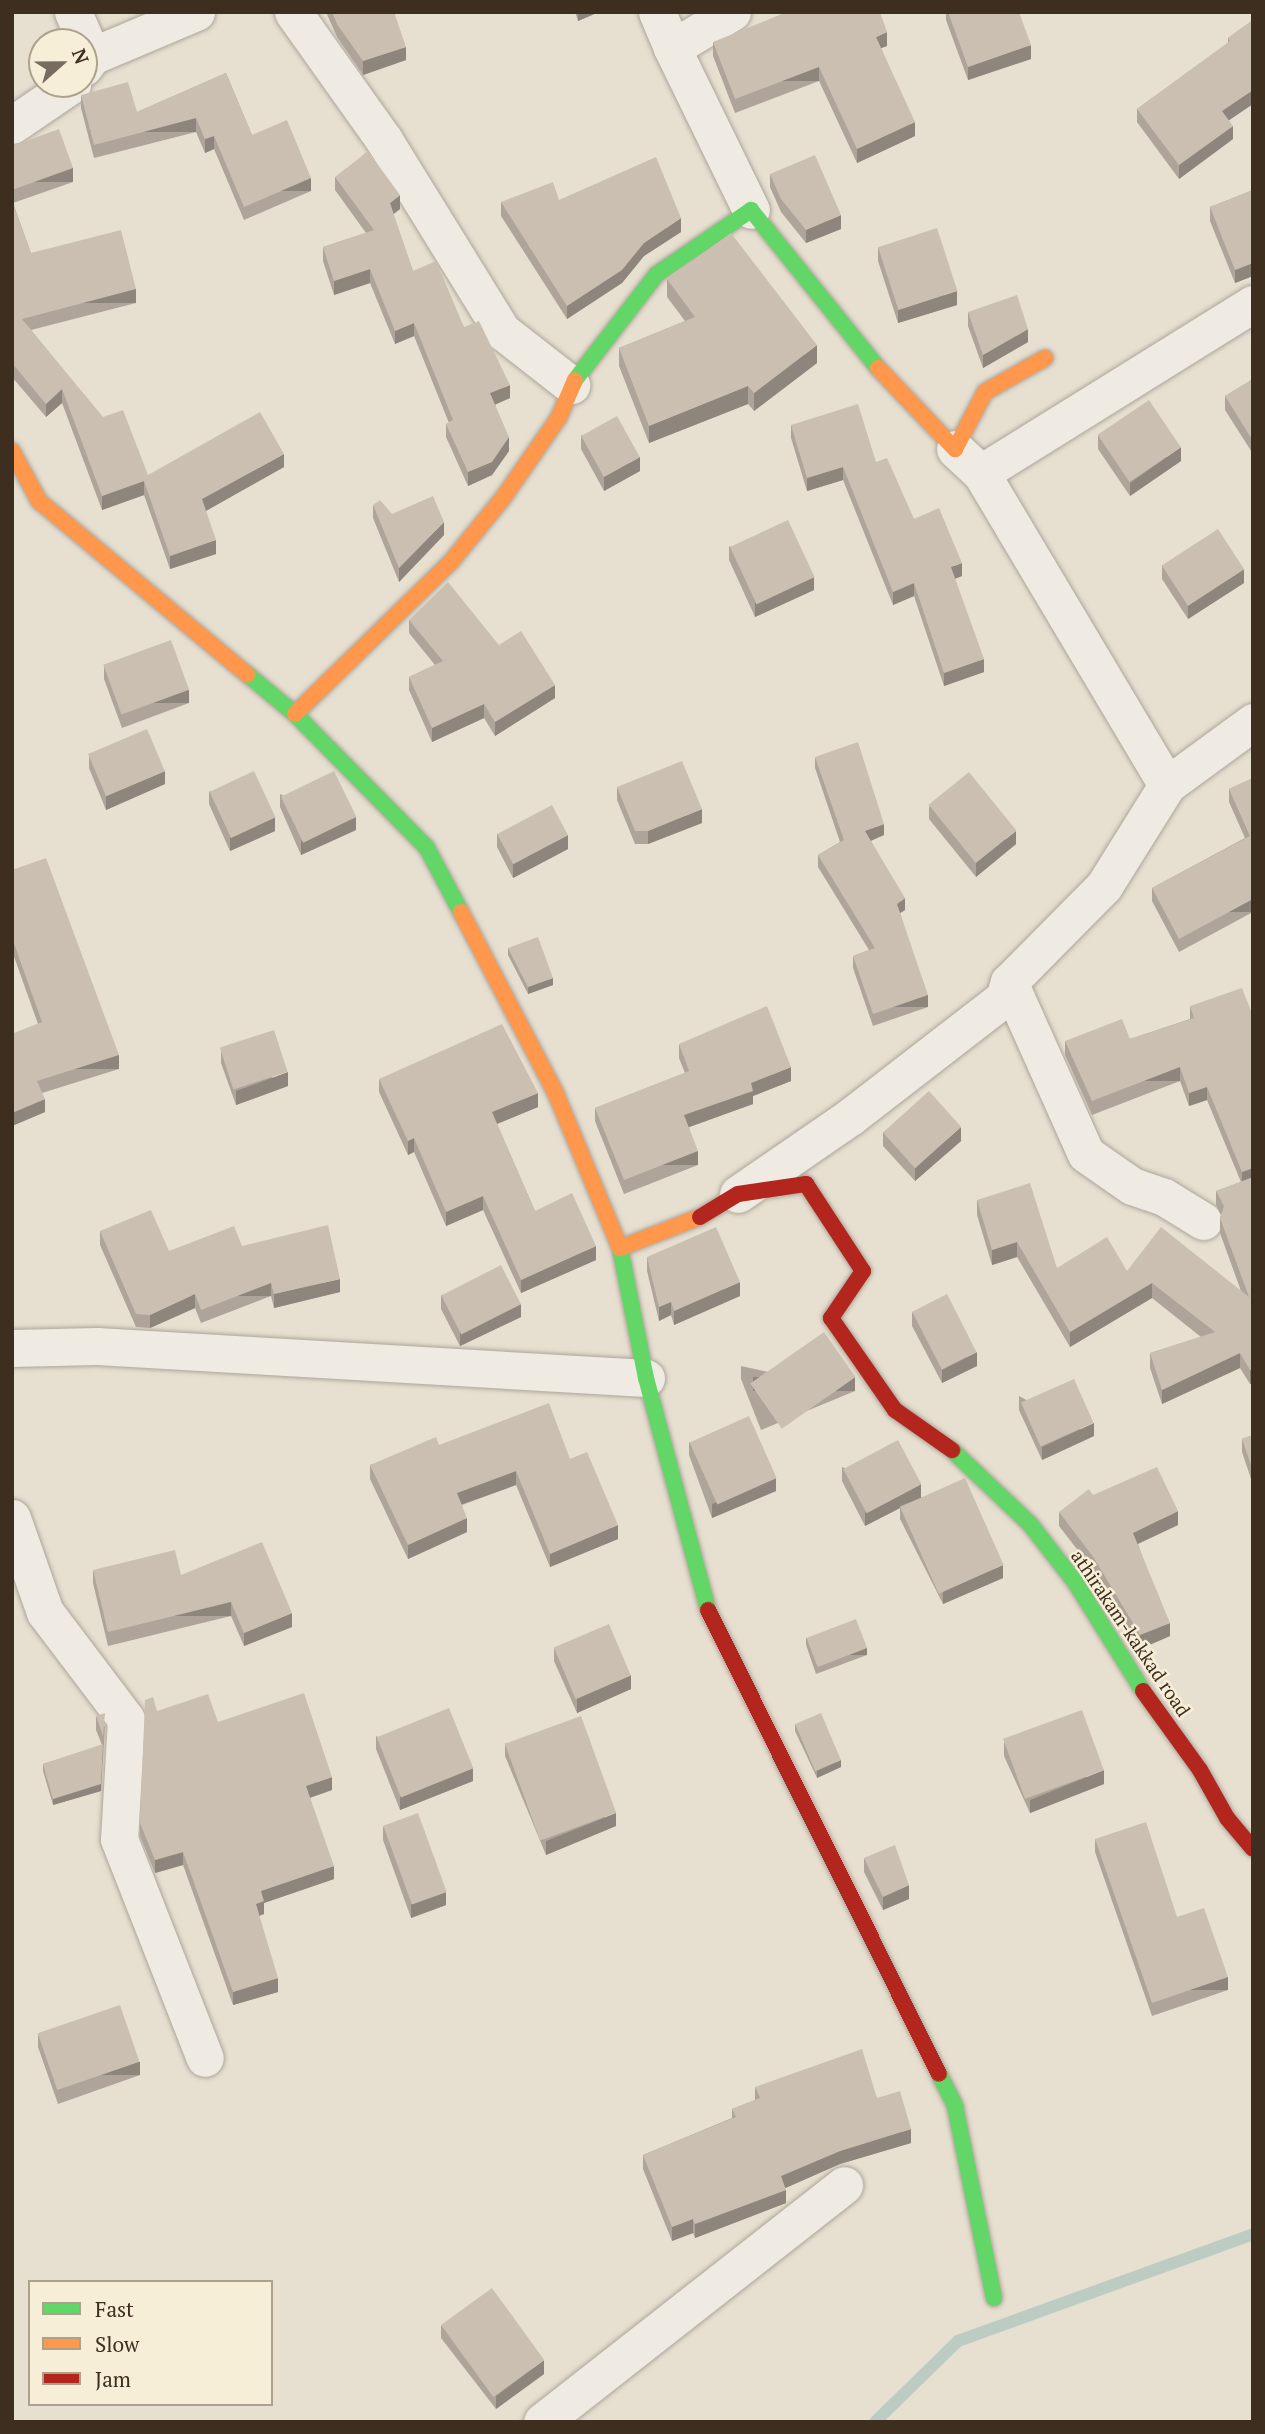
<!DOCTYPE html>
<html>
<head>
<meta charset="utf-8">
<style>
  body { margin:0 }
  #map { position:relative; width:1265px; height:2434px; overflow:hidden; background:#e7e0d1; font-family:"PT Serif",serif }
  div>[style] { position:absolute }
  .stream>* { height:12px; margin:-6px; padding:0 6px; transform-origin:6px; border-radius:6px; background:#bcccc2 }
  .roads { filter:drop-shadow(0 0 2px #ada599) drop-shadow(0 0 2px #ada599) }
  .street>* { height:37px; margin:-18.5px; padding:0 18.5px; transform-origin:18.5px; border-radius:18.5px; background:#efebe3 }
  .fast>* { height:16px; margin:-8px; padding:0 8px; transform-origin:8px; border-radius:8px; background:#63d668 }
  .slow>* { height:16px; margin:-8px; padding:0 8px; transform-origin:8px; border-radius:8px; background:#ff974d }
  .jam>* { height:16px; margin:-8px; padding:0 8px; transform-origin:8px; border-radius:8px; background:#b3261e }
  .wall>* { inset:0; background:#afa499 }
  .shaded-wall>* { inset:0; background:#8e867d; transform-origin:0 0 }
  .building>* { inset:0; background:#cbbfb2; transform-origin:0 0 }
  span { translate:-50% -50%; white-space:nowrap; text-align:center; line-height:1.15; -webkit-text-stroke:5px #f7eed8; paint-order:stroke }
  .street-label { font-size:19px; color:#3d2e20 }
  .frame { position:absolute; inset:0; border:14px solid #3d2e20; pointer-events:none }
  .legend { position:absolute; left:28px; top:2280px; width:245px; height:126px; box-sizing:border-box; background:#f7eed8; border:2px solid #ada18e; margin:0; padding:9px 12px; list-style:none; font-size:21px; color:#3d2e20 }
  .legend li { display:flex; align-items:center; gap:14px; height:35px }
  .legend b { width:35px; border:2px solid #ada18e }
  .north { position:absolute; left:28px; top:28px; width:70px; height:70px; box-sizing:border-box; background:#f7eed8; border:2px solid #ada18e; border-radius:50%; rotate:69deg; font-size:19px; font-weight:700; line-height:28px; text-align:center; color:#3d2e20 }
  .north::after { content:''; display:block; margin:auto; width:24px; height:32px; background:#786c5e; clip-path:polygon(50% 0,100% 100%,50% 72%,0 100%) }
</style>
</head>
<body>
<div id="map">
  <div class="stream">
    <div style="left:875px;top:2422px;width:116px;rotate:-44.3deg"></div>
    <div style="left:958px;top:2341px;width:314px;rotate:-19.9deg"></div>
  </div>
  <div class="roads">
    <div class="street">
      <div style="left:73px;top:12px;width:48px;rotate:66.6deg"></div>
      <div style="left:293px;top:12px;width:157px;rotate:54.6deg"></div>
      <div style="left:384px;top:140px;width:225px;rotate:58.3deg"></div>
      <div style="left:502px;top:331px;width:88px;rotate:38deg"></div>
      <div style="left:657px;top:12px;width:39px;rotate:67deg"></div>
      <div style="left:732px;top:12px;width:70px;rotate:149deg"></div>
      <div style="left:672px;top:48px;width:180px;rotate:64deg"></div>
      <div style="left:84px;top:67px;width:14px;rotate:-54deg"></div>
      <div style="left:92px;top:56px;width:113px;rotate:-22.9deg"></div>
      <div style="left:12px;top:125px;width:73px;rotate:-34.3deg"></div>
      <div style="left:955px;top:449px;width:35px;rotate:43deg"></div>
      <div style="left:981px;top:473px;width:363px;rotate:59.2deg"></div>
      <div style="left:1167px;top:785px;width:107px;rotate:-36.2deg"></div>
      <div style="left:981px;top:473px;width:320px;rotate:-31.9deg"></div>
      <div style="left:1009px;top:982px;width:188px;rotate:65.9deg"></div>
      <div style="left:1086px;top:1154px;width:56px;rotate:34.8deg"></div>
      <div style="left:1132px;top:1186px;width:34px;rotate:19deg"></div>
      <div style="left:1164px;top:1197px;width:46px;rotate:31.6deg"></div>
      <div style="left:738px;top:1194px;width:136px;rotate:-34.5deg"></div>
      <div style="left:850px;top:1117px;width:195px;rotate:-37.7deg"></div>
      <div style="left:1004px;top:998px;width:17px;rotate:-73deg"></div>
      <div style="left:1009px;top:982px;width:135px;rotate:-45.3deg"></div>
      <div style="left:1104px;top:886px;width:119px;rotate:-58deg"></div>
      <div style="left:12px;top:1348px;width:85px;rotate:-1.3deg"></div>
      <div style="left:97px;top:1346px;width:550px;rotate:3.34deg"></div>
      <div style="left:12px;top:1518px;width:100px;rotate:70.7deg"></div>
      <div style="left:45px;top:1612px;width:134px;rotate:52.9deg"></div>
      <div style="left:126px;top:1719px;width:120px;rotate:93.3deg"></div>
      <div style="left:119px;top:1839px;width:235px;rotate:68.6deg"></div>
      <div style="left:542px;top:2422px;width:384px;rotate:-38.1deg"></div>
    </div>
    <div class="fast">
      <div style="left:575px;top:380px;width:134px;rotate:-52.3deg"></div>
      <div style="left:657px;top:274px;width:114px;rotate:-34.2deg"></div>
      <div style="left:751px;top:210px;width:203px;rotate:51.2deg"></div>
      <div style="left:247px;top:674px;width:62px;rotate:39.8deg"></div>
      <div style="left:295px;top:714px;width:188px;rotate:45.4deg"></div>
      <div style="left:427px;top:848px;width:72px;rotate:62deg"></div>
      <div style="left:620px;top:1248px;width:133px;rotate:78.7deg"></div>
      <div style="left:646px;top:1378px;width:240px;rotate:75deg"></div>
      <div style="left:952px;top:1450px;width:108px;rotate:43.5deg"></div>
      <div style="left:1030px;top:1524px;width:73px;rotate:52.2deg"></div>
      <div style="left:1075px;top:1582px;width:128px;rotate:58deg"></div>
      <div style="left:939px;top:2074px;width:36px;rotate:63deg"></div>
      <div style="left:955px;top:2106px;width:196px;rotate:78.5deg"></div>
    </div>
    <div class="slow">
      <div style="left:878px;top:368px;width:112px;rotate:46.5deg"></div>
      <div style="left:955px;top:449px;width:64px;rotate:-62.2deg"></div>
      <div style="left:985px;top:392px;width:69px;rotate:-29.5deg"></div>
      <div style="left:12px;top:451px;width:57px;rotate:61.6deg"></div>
      <div style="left:39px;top:501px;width:271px;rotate:39.8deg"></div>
      <div style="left:295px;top:714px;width:216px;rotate:-44.3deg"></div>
      <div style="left:450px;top:563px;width:84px;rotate:-50.8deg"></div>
      <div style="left:503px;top:498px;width:98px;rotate:-55.3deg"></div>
      <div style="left:559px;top:417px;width:40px;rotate:-66.6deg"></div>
      <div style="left:461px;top:912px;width:205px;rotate:62.4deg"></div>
      <div style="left:556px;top:1094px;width:167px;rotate:67.4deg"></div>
      <div style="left:620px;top:1248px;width:86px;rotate:-21.2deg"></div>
    </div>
    <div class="jam">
      <div style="left:700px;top:1217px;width:44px;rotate:-31.2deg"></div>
      <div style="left:738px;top:1194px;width:69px;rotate:-8.4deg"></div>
      <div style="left:806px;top:1184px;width:104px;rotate:56.8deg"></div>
      <div style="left:863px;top:1271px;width:57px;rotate:124.2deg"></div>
      <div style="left:831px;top:1318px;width:112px;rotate:55.2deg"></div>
      <div style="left:895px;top:1410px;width:70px;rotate:35.1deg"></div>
      <div style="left:708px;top:1610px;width:518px;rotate:63.53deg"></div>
      <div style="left:1143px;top:1691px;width:97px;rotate:54.2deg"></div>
      <div style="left:1200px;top:1770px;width:55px;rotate:60.6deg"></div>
      <div style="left:1227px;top:1818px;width:40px;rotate:50deg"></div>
    </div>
  </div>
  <div class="wall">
    <div style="clip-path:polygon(326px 12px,394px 12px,406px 60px,363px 75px,337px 37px)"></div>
    <div style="clip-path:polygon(575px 12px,599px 12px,578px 21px)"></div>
    <div style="clip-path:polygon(946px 12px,1019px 12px,1031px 59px,968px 80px,946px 20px)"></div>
    <div style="clip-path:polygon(1253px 20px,1253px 104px,1229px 120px,1233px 139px,1179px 179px,1137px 122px,1137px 109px,1228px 43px,1228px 38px)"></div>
    <div style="clip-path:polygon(713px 42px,887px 46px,881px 48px,915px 136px,857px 163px,819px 81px,735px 113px,713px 56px)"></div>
    <div style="clip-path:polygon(226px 73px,252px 135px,311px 191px,244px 220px,214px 149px,205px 153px,196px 132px,94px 158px,81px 108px,81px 95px,137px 112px)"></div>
    <div style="clip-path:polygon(12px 146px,73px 182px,13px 203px,31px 253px,136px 303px,31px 330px,148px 475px,284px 467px,206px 511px,216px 554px,170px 569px,144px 495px,102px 510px,62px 403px,46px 417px,12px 377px)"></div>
    <div style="clip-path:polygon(770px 174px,841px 229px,806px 243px,781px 212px,770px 187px)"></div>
    <div style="clip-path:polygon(335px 177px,400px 209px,393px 214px,413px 271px,464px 327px,510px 398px,495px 404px,509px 451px,492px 475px,468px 486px,446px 437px,446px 424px,449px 423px,414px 336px,395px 344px,370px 283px,334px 295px,323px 261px,323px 247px,366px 233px,335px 190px)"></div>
    <div style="clip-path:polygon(1253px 190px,1253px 276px,1235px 283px,1210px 221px,1210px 207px)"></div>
    <div style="clip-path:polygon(559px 200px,681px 232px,644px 256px,622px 283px,567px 319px,501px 216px,501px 202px)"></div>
    <div style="clip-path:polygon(878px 247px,957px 305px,898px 323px,878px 261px)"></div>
    <div style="clip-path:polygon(667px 279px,817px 363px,754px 411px,748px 404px,649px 443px,619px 366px,619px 348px,685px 321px,667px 297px)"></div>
    <div style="clip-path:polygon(968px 312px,1028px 342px,983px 368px,968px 326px)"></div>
    <div style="clip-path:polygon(1253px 379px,1253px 454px,1225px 410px,1225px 396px)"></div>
    <div style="clip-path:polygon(791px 425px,876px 462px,914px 519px,962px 576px,955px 579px,984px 672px,944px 686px,914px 596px,893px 605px,843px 480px,807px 491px,791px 438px)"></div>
    <div style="clip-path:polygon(581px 435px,640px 471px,604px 491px,581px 449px)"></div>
    <div style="clip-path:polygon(1098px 435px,1181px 461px,1130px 496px,1098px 449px)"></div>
    <div style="clip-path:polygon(373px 505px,392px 514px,444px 535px,399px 582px,373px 518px)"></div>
    <div style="clip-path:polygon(729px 546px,814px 590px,755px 617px,729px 560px)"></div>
    <div style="clip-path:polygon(1162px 565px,1244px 583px,1188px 619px,1162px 579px)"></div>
    <div style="clip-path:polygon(409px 620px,499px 645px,555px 698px,495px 736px,484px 718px,432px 742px,409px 690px,409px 677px,435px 665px,409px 633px)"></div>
    <div style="clip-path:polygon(104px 665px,189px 703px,122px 728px,104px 679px)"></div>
    <div style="clip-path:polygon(89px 755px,165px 784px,106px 810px,89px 768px)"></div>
    <div style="clip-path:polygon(815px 757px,884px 835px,871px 841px,905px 910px,900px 913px,928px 1007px,873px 1026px,853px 968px,853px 956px,869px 950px,818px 867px,818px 855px,840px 842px,815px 768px)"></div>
    <div style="clip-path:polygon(1253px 778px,1253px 912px,1179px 952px,1152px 901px,1152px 888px,1245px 838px,1229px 802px,1229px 789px)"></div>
    <div style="clip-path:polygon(617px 787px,702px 823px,648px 844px,635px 844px,617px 800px)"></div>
    <div style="clip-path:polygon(209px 791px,275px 831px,230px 851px,209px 804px)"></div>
    <div style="clip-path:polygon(280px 794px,356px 830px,301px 855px,280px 807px)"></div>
    <div style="clip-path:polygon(929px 806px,1016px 844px,976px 877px,929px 819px)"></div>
    <div style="clip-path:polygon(497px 834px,568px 849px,513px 878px,497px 847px)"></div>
    <div style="clip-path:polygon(12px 870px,119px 1069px,42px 1093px,45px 1112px,12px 1126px,12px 1034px,38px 1024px,12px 951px)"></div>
    <div style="clip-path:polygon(508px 948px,553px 985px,528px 994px,508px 955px)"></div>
    <div style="clip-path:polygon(1190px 1006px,1253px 1016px,1250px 1384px,1240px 1368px,1162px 1404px,1150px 1368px,1150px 1353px,1201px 1337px,1152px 1298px,1070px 1347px,1017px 1257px,992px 1265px,977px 1215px,977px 1200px,1057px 1268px,1127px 1271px,1241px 1291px,1220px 1233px,1220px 1218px,1221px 1215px,1216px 1205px,1216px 1191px,1241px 1182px,1207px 1100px,1189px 1106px,1180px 1081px,1092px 1115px,1065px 1055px,1065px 1041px,1130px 1039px,1190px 1019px)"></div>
    <div style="clip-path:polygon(679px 1044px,791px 1081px,753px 1096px,753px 1104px,689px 1127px,698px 1165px,624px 1194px,595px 1121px,595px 1108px,685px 1073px,679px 1058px)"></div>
    <div style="clip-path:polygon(221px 1050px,288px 1086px,236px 1105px,221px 1063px)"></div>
    <div style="clip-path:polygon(379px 1079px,538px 1107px,497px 1124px,535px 1211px,596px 1260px,521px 1293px,483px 1210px,446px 1226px,414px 1152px,408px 1155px,379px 1092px)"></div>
    <div style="clip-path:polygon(883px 1132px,961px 1141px,915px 1181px,883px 1146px)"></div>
    <div style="clip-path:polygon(100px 1231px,169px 1251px,242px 1246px,340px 1292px,274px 1308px,271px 1296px,201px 1323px,195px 1308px,150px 1328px,136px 1327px,100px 1245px)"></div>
    <div style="clip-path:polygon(647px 1257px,740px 1296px,674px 1325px,671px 1315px,659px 1321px,647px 1271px)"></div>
    <div style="clip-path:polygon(441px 1295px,521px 1317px,460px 1346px,441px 1309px)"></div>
    <div style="clip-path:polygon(912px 1312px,977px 1366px,942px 1383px,912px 1326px)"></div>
    <div style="clip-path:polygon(741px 1366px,855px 1391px,761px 1430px,741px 1379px)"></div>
    <div style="clip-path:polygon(1019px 1396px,1094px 1436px,1042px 1460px,1019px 1410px)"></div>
    <div style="clip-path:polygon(1253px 1435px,1253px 1485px,1242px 1452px,1242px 1439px)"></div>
    <div style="clip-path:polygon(689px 1442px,776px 1491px,712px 1518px,689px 1455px)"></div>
    <div style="clip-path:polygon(439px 1445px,570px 1459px,618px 1539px,550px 1567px,516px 1485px,462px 1505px,467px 1532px,408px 1559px,370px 1479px,370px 1465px)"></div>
    <div style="clip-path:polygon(842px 1467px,921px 1497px,1003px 1578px,943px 1604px,900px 1519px,900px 1508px,865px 1526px,842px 1481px)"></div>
    <div style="clip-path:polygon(1093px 1495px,1178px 1525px,1138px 1544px,1170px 1636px,1140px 1649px,1094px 1571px,1059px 1526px,1059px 1512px)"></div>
    <div style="clip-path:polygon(93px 1570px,181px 1575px,292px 1627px,244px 1646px,231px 1616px,108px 1646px,93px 1583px)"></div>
    <div style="clip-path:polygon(806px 1638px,867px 1655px,816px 1674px,806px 1645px)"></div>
    <div style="clip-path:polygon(554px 1648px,631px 1689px,577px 1713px,554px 1661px)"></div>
    <div style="clip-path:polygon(157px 1711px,218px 1722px,332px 1790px,310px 1798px,334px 1879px,264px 1903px,264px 1914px,259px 1916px,278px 1992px,233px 2005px,183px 1865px,155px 1873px,140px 1836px,140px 1823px)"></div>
    <div style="clip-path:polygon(96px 1716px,105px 1727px,101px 1791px,53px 1805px,43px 1771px,43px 1764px,102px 1745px,96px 1730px)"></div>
    <div style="clip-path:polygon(795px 1724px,841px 1767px,817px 1778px,795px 1731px)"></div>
    <div style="clip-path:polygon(376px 1736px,473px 1781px,400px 1810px,376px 1749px)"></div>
    <div style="clip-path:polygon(1004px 1742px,1104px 1784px,1030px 1813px,1004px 1756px)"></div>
    <div style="clip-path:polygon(505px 1743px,616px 1826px,546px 1855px,505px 1756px)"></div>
    <div style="clip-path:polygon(383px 1826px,446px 1905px,411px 1918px,383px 1840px)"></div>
    <div style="clip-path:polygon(1095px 1839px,1177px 1917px,1228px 1990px,1152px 2016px,1095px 1852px)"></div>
    <div style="clip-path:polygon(864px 1858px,909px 1899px,883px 1910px,864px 1872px)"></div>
    <div style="clip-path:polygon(38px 2033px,140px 2075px,58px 2104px,38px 2047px)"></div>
    <div style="clip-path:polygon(755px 2087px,877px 2098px,911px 2143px,840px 2164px,785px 2188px,786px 2203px,695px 2238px,693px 2233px,672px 2241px,643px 2169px,643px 2155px,732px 2118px,732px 2109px,755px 2100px)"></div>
    <div style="clip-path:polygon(441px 2325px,544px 2374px,496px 2409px,441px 2338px)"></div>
  </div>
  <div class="shaded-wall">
    <div style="clip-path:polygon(578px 12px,599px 12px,578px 21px)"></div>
    <div style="clip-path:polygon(887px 32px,887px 46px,876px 50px,876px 37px)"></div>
    <div style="clip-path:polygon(1031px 45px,1031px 59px,968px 80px,968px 67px)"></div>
    <div style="clip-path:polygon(406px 47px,406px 60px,363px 75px,363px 61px)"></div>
    <div style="left:819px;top:67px;width:14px;height:90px;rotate:90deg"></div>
    <div style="clip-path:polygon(1253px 90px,1253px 104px,1222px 125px,1222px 111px)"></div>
    <div style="left:196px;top:118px;width:14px;height:106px;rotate:90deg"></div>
    <div style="clip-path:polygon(915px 122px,915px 136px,857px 163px,857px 149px)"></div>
    <div style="clip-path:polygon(1233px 126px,1233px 139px,1179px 179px,1179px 165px)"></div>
    <div style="clip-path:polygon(214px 136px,214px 149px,205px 153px,205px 139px)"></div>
    <div style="left:73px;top:168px;width:14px;height:65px;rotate:90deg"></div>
    <div style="left:311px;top:178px;width:13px;height:73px;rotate:90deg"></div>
    <div style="clip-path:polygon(400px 195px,400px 209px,390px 217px,390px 203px)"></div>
    <div style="clip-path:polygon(841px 215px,841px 229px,806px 243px,806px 230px)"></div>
    <div style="clip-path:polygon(681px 218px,681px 232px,644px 256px,622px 283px,567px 319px,567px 306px,644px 243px)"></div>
    <div style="clip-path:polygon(1253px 263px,1253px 276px,1235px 283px,1235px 270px)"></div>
    <div style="clip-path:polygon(370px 269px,370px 283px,334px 295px,334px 281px)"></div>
    <div style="left:136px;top:289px;width:14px;height:118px;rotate:90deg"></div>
    <div style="clip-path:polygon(957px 291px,957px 305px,898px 323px,898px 310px)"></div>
    <div style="clip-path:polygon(414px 323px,414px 336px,395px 344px,395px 331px)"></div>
    <div style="clip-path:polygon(1028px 329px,1028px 342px,983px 368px,983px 355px)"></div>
    <div style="clip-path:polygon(817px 345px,817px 363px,754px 411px,754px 393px)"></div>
    <div style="clip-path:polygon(510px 385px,510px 398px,490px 407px,490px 393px)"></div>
    <div style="clip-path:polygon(748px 386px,748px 404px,649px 443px,649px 426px)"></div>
    <div style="clip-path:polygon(62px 389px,62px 403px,46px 417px,46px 404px)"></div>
    <div style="clip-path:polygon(509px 437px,509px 451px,492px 475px,468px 486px,468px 472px)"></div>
    <div style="clip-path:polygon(1181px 447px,1181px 461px,1130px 496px,1130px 483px)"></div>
    <div style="clip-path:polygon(284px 454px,284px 467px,202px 513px,202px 499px)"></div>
    <div style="clip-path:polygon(640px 457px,640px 471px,604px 491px,604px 477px)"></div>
    <div style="clip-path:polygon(843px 467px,843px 480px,807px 491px,807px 478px)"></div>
    <div style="clip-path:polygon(144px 481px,144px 495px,102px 510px,102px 496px)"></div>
    <div style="clip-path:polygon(444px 522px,444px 535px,399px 582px,399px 568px)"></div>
    <div style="clip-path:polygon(216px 540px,216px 554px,170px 569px,170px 556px)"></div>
    <div style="clip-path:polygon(962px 563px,962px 576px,951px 580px,951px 567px)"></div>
    <div style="clip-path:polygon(1244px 569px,1244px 583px,1188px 619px,1188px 606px)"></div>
    <div style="clip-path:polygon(814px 577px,814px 590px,755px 617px,755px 603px)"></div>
    <div style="clip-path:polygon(914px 583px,914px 596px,893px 605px,893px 592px)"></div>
    <div style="clip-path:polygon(984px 659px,984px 672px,944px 686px,944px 673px)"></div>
    <div style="clip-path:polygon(555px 685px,555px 698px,495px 736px,495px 722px)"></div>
    <div style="left:189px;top:690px;width:13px;height:72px;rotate:90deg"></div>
    <div style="clip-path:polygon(484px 704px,484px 718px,432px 742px,432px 728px)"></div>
    <div style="clip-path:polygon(165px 771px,165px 784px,106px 810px,106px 796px)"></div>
    <div style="clip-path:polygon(702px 809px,702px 823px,648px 844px,648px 831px)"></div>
    <div style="clip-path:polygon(275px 817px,275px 831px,230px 851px,230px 838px)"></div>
    <div style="clip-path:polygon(356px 817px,356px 830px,301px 855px,301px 841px)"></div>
    <div style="clip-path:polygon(884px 824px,884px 835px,865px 843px,865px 831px)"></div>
    <div style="clip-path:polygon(1016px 831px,1016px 844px,976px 877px,976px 863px)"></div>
    <div style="clip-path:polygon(568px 835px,568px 849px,513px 878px,513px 864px)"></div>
    <div style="clip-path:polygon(905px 898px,905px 910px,897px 915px,897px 904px)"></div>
    <div style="left:1253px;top:899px;width:13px;height:84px;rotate:90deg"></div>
    <div style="clip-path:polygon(553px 978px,553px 985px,528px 994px,528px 987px)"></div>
    <div style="left:928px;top:995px;width:12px;height:58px;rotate:90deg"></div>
    <div style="left:119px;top:1055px;width:14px;height:86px;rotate:90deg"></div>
    <div style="clip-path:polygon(791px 1067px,791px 1081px,753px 1096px,753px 1104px,684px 1129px,684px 1115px,751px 1083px)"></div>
    <div style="left:1180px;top:1067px;width:14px;height:94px;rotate:90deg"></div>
    <div style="clip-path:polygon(288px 1072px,288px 1086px,236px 1105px,236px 1091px)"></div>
    <div style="clip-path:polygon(1207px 1087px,1207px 1100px,1189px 1106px,1189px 1093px)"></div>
    <div style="clip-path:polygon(538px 1093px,538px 1107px,492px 1126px,492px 1112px)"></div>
    <div style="clip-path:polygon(45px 1099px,45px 1112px,12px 1126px,12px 1113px)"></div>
    <div style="clip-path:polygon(961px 1127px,961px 1141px,915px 1181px,915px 1168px)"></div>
    <div style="clip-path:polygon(414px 1138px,414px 1152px,408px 1155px,408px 1141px)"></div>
    <div style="left:698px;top:1151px;width:14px;height:79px;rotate:90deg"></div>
    <div style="clip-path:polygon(1253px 1168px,1253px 1182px,1242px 1186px,1242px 1172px)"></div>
    <div style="clip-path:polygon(483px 1196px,483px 1210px,446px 1226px,446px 1212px)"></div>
    <div style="clip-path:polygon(1017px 1242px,1017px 1257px,992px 1265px,992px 1250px)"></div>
    <div style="clip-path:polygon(596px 1246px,596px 1260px,521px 1293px,521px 1280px)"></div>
    <div style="clip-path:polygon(340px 1279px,340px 1292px,274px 1308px,274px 1294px)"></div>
    <div style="clip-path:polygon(740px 1282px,740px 1296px,674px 1325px,674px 1311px)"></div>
    <div style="left:271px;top:1283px;width:13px;height:75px;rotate:90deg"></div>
    <div style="clip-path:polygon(1152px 1283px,1152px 1298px,1070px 1347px,1070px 1332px)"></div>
    <div style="clip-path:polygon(195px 1294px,195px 1308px,150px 1328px,150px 1315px)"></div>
    <div style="clip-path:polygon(671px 1302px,671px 1315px,659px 1321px,659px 1307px)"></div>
    <div style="clip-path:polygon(521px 1304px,521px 1317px,460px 1346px,460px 1333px)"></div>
    <div style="clip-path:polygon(977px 1352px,977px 1366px,942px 1383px,942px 1370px)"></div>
    <div style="clip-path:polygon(1240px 1353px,1240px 1368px,1162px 1404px,1162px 1390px)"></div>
    <div style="clip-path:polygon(1253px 1368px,1253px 1383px,1250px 1384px,1250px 1370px)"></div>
    <div style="left:855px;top:1377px;width:14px;height:102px;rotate:90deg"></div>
    <div style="clip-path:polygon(1094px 1423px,1094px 1436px,1042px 1460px,1042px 1447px)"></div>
    <div style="clip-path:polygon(516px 1471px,516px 1485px,457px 1506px,457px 1493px)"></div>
    <div style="clip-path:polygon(776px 1478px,776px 1491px,712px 1518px,712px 1504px)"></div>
    <div style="clip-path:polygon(921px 1484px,921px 1498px,900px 1506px,900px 1508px,865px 1526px,865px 1512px)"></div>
    <div style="clip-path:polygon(1178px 1511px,1178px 1525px,1133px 1546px,1133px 1533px)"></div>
    <div style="clip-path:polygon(467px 1518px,467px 1532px,408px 1559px,408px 1545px)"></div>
    <div style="clip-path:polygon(618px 1525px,618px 1539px,550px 1567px,550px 1554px)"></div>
    <div style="clip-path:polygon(1003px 1565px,1003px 1578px,943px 1604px,943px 1591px)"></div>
    <div style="left:231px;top:1602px;width:14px;height:127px;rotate:90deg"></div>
    <div style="clip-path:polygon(292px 1613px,292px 1627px,244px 1646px,244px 1633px)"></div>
    <div style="clip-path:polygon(1170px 1623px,1170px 1636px,1140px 1649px,1140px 1635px)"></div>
    <div style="left:867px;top:1648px;width:7px;height:54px;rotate:90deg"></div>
    <div style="clip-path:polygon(631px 1675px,631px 1689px,577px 1713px,577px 1699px)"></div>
    <div style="clip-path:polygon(103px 1744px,101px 1791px,53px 1805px,53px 1799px)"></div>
    <div style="clip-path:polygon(841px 1760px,841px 1767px,817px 1778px,817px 1771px)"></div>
    <div style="clip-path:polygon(473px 1768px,473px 1781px,400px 1810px,400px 1796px)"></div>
    <div style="clip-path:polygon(1104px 1770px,1104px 1784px,1030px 1813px,1030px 1800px)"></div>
    <div style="clip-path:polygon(332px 1777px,332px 1790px,306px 1799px,306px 1786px)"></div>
    <div style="clip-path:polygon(616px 1813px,616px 1826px,546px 1855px,546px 1841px)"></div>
    <div style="clip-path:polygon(183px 1852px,183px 1865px,155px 1873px,155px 1860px)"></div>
    <div style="clip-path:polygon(334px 1866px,334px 1879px,264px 1903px,264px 1914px,256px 1917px,256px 1904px,261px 1891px)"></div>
    <div style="clip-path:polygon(909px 1885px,909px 1899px,883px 1910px,883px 1897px)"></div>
    <div style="clip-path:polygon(446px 1892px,446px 1905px,411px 1918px,411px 1904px)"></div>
    <div style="left:1228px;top:1977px;width:13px;height:80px;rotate:90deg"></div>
    <div style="clip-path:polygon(278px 1978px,278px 1992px,233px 2005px,233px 1992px)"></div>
    <div style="left:140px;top:2062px;width:13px;height:87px;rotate:90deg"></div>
    <div style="clip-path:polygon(911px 2129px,911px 2143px,840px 2164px,781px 2190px,781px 2176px,840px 2151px)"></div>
    <div style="clip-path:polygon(786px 2190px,786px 2203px,695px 2238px,695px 2224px)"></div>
    <div style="clip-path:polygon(693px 2219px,693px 2233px,672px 2241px,672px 2227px)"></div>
    <div style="clip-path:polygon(544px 2360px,544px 2374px,496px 2409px,496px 2396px)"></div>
  </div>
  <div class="building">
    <div style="clip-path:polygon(332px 12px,394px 12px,406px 47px,363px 61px,337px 24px)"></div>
    <div style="clip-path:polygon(787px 12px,880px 12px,887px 32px,876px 37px,915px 122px,857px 149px,819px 67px,735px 99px,713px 42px)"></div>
    <div style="clip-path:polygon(948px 12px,1019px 12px,1031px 45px,968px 67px)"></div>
    <div style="clip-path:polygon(1253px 20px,1253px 90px,1222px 111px,1233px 126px,1179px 165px,1137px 109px,1230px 41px,1228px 38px)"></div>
    <div style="clip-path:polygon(226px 73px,252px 135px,287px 120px,311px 178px,244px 207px,214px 136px,205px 139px,196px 118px,94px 145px,81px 95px,128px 82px,137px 112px)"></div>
    <div style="clip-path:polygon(59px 129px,73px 168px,12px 190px,12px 146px)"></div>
    <div style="clip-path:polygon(368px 151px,400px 195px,390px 203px,413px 271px,436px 261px,464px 327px,479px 321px,510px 385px,490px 393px,509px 437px,492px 462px,468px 472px,446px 424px,453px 420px,414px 323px,395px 331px,370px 269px,334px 281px,323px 247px,374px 230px,335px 177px)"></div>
    <div style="clip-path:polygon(815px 155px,841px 215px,806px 230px,781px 199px,770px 174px)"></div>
    <div style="clip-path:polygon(656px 157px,681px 218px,644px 243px,622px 270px,567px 306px,501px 202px,553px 182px,559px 200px)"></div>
    <div style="clip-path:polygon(1253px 190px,1253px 263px,1235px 270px,1210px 207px)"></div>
    <div style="clip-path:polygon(12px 201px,31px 253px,121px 230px,136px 289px,22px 319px,103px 417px,123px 410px,148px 475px,260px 412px,284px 454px,202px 499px,216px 540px,170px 556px,144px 481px,102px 496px,62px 389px,46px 404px,12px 363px)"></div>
    <div style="left:937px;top:228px;width:66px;height:62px;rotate:72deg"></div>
    <div style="clip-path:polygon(731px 233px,817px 345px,754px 393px,748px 386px,649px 426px,619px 348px,695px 317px,667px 279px)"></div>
    <div style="clip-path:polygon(1017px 295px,1028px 329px,983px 355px,968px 312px)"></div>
    <div style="clip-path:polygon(1253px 379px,1253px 441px,1225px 396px)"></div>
    <div style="left:1149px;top:400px;width:57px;height:62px;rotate:56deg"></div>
    <div style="clip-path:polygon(858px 404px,876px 462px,887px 458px,914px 519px,939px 508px,962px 563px,951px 567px,984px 659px,944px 673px,914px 583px,893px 592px,843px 467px,807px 478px,791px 425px)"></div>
    <div style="left:617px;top:416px;width:47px;height:41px;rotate:61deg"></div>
    <div style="clip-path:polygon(433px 496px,444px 522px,399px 568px,373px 505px,380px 500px,392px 514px)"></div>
    <div style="left:788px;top:520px;width:63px;height:64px;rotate:65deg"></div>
    <div style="left:1218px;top:529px;width:48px;height:67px;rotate:57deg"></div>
    <div style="clip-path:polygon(448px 582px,499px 645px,521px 631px,555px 685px,495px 722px,484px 704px,432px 728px,409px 677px,443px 661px,409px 620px)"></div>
    <div style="left:171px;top:640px;width:53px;height:72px;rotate:70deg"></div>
    <div style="left:147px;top:729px;width:46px;height:64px;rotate:67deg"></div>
    <div style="clip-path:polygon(858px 742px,884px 824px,865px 831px,905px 898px,897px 904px,928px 995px,873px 1014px,853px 956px,875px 948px,818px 855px,844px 840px,815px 757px)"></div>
    <div style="clip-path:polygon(682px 761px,702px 809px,648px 831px,635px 831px,617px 787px)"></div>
    <div style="left:254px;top:771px;width:51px;height:49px;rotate:65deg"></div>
    <div style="left:334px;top:771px;width:51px;height:59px;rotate:64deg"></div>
    <div style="left:969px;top:772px;width:75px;height:52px;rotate:51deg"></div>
    <div style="clip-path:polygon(1253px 778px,1253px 899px,1179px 939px,1152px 888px,1250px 836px,1229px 789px)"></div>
    <div style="left:552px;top:805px;width:34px;height:62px;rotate:62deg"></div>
    <div style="clip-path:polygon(46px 858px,119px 1055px,37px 1081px,45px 1099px,12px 1113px,12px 1034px,42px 1022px,12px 938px,12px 870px)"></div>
    <div style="clip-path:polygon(538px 937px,553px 978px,528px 987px,508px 948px)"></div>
    <div style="clip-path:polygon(1242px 988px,1253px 1016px,1253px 1168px,1242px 1172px,1207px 1087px,1189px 1093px,1180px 1067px,1092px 1101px,1065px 1041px,1122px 1019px,1130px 1039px,1194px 1018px,1190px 1006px)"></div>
    <div style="clip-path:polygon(767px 1006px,791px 1067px,751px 1083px,753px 1091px,684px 1115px,698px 1151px,624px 1180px,595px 1108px,689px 1071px,679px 1044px)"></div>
    <div style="clip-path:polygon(502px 1024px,538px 1093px,492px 1112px,535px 1211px,572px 1193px,596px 1246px,521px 1280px,483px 1196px,446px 1212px,414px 1138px,408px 1141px,379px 1079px)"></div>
    <div style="left:274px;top:1030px;width:44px;height:57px;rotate:72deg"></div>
    <div style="left:929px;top:1091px;width:48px;height:62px;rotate:48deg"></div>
    <div style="clip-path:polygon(1253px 1177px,1253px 1368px,1250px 1370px,1240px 1353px,1162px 1390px,1150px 1353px,1215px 1332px,1152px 1283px,1070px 1332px,1017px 1242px,992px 1250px,977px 1200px,1030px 1183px,1057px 1268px,1107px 1237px,1127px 1271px,1161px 1227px,1249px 1297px,1220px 1218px,1224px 1206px,1216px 1191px)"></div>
    <div style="clip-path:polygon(151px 1210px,169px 1251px,234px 1226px,242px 1246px,328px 1225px,340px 1279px,274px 1294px,271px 1283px,201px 1310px,195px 1294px,150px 1315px,136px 1314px,100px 1231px)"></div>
    <div style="clip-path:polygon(716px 1227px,740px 1282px,674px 1311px,671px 1302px,659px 1307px,647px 1257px)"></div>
    <div style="left:501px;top:1265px;width:44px;height:67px;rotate:63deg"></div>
    <div style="left:947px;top:1294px;width:65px;height:39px;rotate:63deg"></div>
    <div style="left:824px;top:1332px;width:55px;height:90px;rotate:55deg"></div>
    <div style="left:1074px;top:1379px;width:48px;height:58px;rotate:66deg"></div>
    <div style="clip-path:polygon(549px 1403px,570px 1459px,587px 1452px,618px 1525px,550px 1554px,516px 1471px,457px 1493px,467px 1518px,408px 1545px,370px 1465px,436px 1437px,439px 1445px)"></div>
    <div style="left:749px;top:1416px;width:68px;height:65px;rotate:66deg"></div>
    <div style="clip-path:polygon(1253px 1435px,1253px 1471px,1242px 1439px)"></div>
    <div style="left:898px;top:1440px;width:50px;height:62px;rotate:62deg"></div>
    <div style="clip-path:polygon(1157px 1467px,1178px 1511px,1133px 1533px,1170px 1623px,1140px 1635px,1094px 1558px,1059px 1512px,1089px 1489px,1093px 1495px)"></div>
    <div style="left:965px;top:1478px;width:95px;height:71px;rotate:66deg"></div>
    <div style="clip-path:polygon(262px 1542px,292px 1613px,244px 1633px,231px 1602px,108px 1632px,93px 1570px,175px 1550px,181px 1575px)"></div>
    <div style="left:856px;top:1619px;width:31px;height:53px;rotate:69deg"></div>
    <div style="left:609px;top:1624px;width:56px;height:60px;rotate:67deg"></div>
    <div style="clip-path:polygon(304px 1693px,332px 1777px,306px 1786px,334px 1866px,261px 1891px,264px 1901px,256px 1904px,278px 1978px,233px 1992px,183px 1852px,155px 1860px,140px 1823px,145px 1700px,153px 1697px,157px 1711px,208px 1694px,218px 1722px)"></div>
    <div style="left:449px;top:1708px;width:65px;height:78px;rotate:68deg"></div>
    <div style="left:1082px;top:1710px;width:64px;height:84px;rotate:70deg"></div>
    <div style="clip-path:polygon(105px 1713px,103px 1736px,96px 1716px)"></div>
    <div style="left:821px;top:1713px;width:51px;height:28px;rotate:67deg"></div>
    <div style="left:581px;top:1716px;width:103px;height:81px;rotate:70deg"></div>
    <div style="clip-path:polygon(103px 1744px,101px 1784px,53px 1799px,43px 1764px)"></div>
    <div style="left:418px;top:1813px;width:84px;height:37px;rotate:70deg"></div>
    <div style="clip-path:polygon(1146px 1822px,1177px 1917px,1204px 1908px,1228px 1977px,1152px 2003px,1095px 1839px)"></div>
    <div style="clip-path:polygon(895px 1845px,909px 1885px,883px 1897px,864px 1858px)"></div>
    <div style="left:120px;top:2005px;width:60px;height:87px;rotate:71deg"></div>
    <div style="clip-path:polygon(862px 2049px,877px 2098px,900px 2091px,911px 2129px,840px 2151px,781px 2176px,786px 2190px,695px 2224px,693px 2219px,672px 2227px,643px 2155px,736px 2117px,732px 2109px,760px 2098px,755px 2087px)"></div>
    <div style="left:492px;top:2288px;width:89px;height:63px;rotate:54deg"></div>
  </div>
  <div class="street-label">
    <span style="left:1131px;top:1633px;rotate:56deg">athirakam-kakkad road</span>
  </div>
  <div class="frame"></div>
  <ul class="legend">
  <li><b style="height:9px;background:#63d668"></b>Fast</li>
  <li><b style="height:9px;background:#ff974d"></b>Slow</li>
  <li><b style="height:9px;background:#b3261e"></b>Jam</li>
  </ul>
  <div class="north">N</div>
</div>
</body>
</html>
